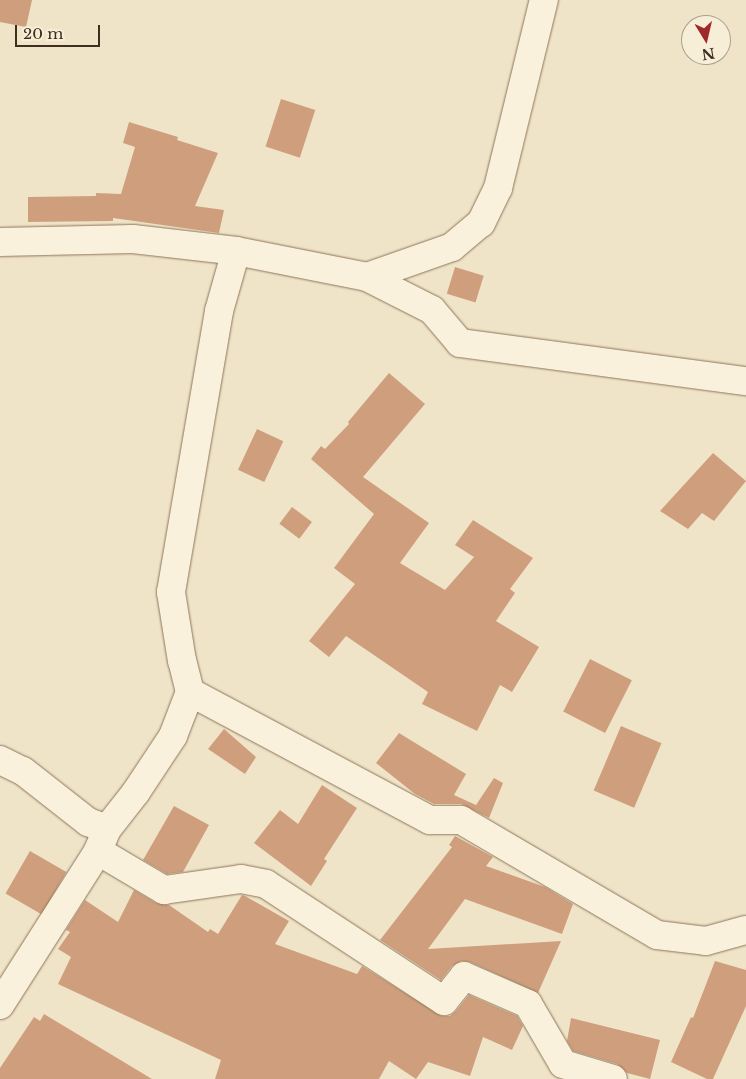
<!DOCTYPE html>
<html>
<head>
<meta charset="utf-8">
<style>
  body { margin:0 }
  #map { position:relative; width:746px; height:1079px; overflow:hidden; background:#f0e4c8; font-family:"Libre Baskerville",serif }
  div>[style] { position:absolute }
  .building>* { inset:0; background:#cf9f7d; transform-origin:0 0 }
  .roads { filter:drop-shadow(0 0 1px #8d765c) drop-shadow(0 0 1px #8d765c) }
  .street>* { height:28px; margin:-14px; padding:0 14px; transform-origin:14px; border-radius:14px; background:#faf1dc }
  span { translate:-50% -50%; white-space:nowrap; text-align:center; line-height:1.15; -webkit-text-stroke:5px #f7eed8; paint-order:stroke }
  .north { position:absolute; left:681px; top:15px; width:50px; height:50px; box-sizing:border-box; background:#f7eed8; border:1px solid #ada18e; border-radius:50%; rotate:171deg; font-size:14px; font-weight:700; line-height:20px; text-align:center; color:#3d2e20 }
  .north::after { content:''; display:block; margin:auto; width:18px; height:22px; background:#9e2a2b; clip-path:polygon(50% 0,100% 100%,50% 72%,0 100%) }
  .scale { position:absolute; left:15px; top:25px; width:85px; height:22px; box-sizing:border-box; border:2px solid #3d2e20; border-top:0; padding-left:6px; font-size:15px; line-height:18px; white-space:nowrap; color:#3d2e20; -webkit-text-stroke:4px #f7eed8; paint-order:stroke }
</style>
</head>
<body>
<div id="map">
  <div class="building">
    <div style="clip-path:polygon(0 0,32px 0,26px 27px,0 22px)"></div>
    <div style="left:281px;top:99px;width:36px;height:50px;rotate:18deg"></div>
    <div style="clip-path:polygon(129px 122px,178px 137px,177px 140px,218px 153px,195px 206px,224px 210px,219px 233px,113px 218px,113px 221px,28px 222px,28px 197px,96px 196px,96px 193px,121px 194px,135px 147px,123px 143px)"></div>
    <div style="left:455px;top:267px;width:30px;height:28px;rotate:17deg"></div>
    <div style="clip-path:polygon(389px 373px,425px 404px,363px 477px,429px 523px,400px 563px,445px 590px,474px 557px,455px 545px,473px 520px,533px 558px,510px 589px,515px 593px,496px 621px,539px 647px,512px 692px,500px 685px,477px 731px,422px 704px,428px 692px,346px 636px,329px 657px,309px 641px,355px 584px,334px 568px,374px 514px,311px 459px,321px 446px,325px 449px,349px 424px,348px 422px)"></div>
    <div style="left:257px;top:429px;width:29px;height:45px;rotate:25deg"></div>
    <div style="clip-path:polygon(713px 453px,746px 481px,714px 521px,702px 513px,688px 529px,660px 511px)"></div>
    <div style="left:292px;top:507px;width:25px;height:21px;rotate:37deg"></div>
    <div style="left:590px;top:659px;width:47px;height:59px;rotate:27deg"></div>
    <div style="left:621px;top:726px;width:44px;height:70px;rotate:23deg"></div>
    <div style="clip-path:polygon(224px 729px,256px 757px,245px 774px,208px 749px)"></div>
    <div style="clip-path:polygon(399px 733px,466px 774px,454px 795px,476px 805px,494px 778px,503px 783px,489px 818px,461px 804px,434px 804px,415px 794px,376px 763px)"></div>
    <div style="clip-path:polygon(322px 785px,357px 808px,324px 859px,327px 861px,311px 886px,254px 843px,280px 810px,298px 824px)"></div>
    <div style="clip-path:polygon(174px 806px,209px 825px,183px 872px,167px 874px,143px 860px)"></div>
    <div style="clip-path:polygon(455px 836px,493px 857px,486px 866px,545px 887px,573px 904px,562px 934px,465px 899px,428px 949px,561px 941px,538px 993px,470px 962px,461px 961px,452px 966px,441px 980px,380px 940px,452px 847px,449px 845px)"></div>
    <div style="left:30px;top:851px;width:42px;height:49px;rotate:30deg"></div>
    <div style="clip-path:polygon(134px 890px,156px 903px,169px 905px,208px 932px,210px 929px,218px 934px,242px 895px,245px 896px,289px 921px,275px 944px,357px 974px,362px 966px,442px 1016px,450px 1016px,456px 1011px,469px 995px,517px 1016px,523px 1026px,512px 1050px,483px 1037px,470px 1076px,428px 1062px,416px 1079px,389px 1061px,379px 1079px,215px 1079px,221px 1060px,58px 984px,71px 957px,58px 949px,70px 932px,66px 930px,85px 900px,118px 922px)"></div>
    <div style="clip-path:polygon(715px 961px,746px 970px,746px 1006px,713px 1079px,707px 1079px,671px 1062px,691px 1017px,693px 1018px)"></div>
    <div style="clip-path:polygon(44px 1014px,152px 1079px,0 1079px,0 1068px,34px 1017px,40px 1021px)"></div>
    <div style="clip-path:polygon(571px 1018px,660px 1040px,650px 1079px,627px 1073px,617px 1064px,573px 1051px,567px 1041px)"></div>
  </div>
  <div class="roads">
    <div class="street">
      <div style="left:0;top:242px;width:133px;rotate:-1.3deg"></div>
      <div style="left:133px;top:239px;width:104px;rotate:6.6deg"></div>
      <div style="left:236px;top:251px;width:134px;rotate:11.2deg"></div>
      <div style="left:367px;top:277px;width:73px;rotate:26.9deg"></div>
      <div style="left:432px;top:310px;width:43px;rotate:49.7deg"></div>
      <div style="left:460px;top:343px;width:289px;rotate:7.6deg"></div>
      <div style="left:367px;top:277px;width:90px;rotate:-19.4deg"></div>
      <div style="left:452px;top:247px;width:38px;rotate:-40deg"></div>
      <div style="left:481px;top:223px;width:39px;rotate:-64deg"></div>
      <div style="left:498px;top:188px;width:194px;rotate:-76.3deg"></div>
      <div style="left:190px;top:692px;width:272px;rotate:28.1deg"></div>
      <div style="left:430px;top:820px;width:31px"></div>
      <div style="left:461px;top:820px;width:227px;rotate:30.4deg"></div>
      <div style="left:657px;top:935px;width:49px;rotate:7deg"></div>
      <div style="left:706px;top:941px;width:41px;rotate:-15.4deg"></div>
      <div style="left:0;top:760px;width:25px;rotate:26deg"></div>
      <div style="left:23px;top:771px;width:83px;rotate:38.1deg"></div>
      <div style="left:88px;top:822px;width:20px;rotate:20deg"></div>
      <div style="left:98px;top:851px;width:77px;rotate:30.6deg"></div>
      <div style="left:164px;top:890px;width:78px;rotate:-8.1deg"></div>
      <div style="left:241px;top:879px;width:25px;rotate:11deg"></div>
      <div style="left:266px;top:884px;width:213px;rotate:33.3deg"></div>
      <div style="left:444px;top:1001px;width:32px;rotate:-51deg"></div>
      <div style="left:464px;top:976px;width:70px;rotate:23.6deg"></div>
      <div style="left:528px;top:1004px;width:69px;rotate:59.7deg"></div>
      <div style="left:563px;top:1064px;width:52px;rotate:16.7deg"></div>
      <div style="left:0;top:1005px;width:183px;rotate:-57.5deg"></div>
      <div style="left:98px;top:851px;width:24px;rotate:-68deg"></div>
      <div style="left:107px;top:829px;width:47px;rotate:-51.9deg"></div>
      <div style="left:136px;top:792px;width:67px;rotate:-56.5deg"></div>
      <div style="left:173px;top:736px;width:47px;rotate:-68.9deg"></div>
      <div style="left:190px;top:692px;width:32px;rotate:-104deg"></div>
      <div style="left:182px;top:661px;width:70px;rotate:-99.1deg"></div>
      <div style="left:171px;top:592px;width:285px;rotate:-80.3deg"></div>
      <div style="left:219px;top:311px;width:62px;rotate:-74.2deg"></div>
    </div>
  </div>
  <div class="north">N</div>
  <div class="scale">20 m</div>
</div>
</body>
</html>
